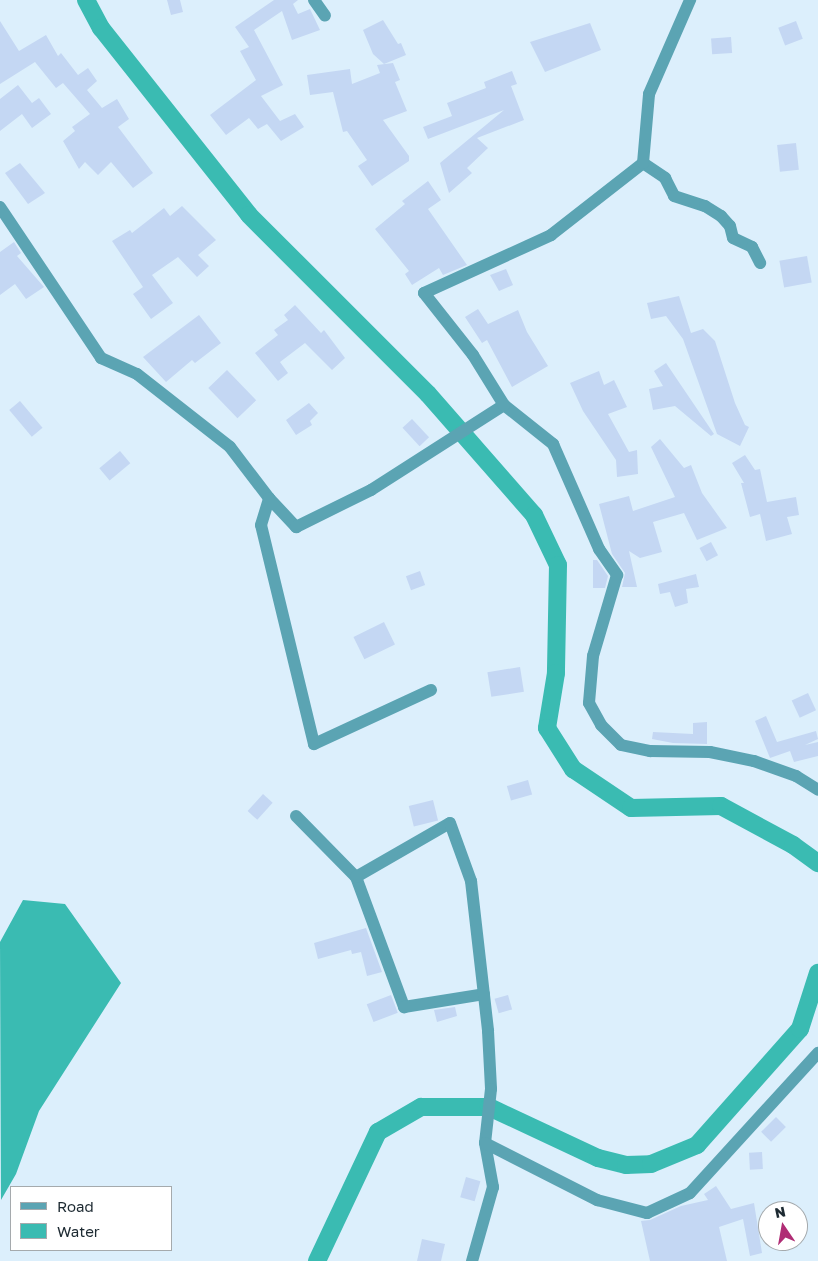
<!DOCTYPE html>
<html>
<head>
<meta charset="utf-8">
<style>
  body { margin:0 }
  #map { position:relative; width:818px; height:1261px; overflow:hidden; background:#dceffc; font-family:"Golos Text",sans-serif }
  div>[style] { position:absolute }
  .water>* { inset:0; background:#3abbb2 }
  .canal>* { height:18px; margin:-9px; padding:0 9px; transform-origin:9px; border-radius:9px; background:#3abbb2 }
  .building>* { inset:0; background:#c4d7f3; transform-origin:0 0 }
  .street>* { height:12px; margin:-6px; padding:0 6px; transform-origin:6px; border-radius:6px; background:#5ba4b3 }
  span { translate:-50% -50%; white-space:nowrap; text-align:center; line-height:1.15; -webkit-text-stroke:4px #fff; paint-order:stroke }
  .legend { position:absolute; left:10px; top:1186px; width:162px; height:65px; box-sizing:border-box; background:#fff; border:1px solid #a5aaad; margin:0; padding:6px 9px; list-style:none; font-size:15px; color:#1d2a32 }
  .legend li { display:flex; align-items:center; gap:10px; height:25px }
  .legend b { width:25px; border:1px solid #a5aaad }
  .north { position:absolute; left:758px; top:1201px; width:50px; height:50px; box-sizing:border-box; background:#fff; border:1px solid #a5aaad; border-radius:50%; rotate:348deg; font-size:14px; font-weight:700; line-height:20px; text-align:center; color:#1d2a32 }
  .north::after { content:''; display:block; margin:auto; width:18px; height:22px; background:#b02d75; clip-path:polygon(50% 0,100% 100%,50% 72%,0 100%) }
</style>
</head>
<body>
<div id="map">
  <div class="water">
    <div style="clip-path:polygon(23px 900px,65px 904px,121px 983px,39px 1111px,16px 1174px,1px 1200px,0 942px)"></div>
  </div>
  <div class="canal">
    <div style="left:86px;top:0;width:32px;rotate:62deg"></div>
    <div style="left:101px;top:28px;width:238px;rotate:51.6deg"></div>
    <div style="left:249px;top:215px;width:253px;rotate:45deg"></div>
    <div style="left:428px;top:394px;width:161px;rotate:48.8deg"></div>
    <div style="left:534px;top:515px;width:55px;rotate:64.4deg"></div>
    <div style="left:558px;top:565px;width:108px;rotate:91.1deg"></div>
    <div style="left:556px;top:673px;width:56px;rotate:99.3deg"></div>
    <div style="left:547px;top:728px;width:49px;rotate:57.6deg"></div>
    <div style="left:573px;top:769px;width:70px;rotate:33.9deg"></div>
    <div style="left:631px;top:808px;width:90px;rotate:-1.3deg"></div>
    <div style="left:721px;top:806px;width:82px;rotate:28.4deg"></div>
    <div style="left:793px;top:845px;width:31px;rotate:36deg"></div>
    <div style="left:317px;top:1261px;width:143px;rotate:-64.7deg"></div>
    <div style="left:378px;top:1132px;width:50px;rotate:-30.2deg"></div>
    <div style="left:421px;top:1107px;width:68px"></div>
    <div style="left:489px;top:1107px;width:120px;rotate:25.1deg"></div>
    <div style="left:598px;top:1158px;width:29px;rotate:14deg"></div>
    <div style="left:626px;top:1165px;width:25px;rotate:-2deg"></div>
    <div style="left:651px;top:1164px;width:50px;rotate:-22.4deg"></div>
    <div style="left:697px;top:1145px;width:155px;rotate:-48.4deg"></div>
    <div style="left:800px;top:1029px;width:59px;rotate:-72.2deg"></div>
  </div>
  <div class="building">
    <div style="clip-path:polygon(167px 0,180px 0,183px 12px,171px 15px)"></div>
    <div style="clip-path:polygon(274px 0,298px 0,293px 4px,298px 14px,310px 9px,320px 30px,292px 40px,282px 11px,254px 30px,283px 85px,261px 96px,280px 121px,295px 114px,304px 127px,281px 141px,267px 124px,258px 129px,249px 118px,226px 135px,210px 115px,256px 80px,240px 51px,249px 47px,235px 27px)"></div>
    <div style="clip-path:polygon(383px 20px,398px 44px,401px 43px,406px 55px,384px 64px,373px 54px,363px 30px)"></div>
    <div style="clip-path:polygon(0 21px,19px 51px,46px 35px,58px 56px,61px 53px,78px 75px,88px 68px,97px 81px,87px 90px,102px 108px,117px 99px,129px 119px,118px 127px,153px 173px,133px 188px,111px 162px,98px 175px,85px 162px,79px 169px,63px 141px,75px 131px,72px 127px,90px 114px,63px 83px,56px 88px,35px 62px,0 84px)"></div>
    <div style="left:796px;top:21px;width:19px;height:19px;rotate:69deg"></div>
    <div style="clip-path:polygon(590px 23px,601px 50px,545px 72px,530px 42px)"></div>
    <div style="left:731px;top:37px;width:16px;height:20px;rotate:86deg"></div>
    <div style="clip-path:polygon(393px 63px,400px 80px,395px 82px,407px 111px,383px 120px,409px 156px,409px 161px,372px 186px,358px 166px,367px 160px,347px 131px,343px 132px,333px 92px,310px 95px,307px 75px,350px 69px,352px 84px,380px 73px,377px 65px)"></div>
    <div style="clip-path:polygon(512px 71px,517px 84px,511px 86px,524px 120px,477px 138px,488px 148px,467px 168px,472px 173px,449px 193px,440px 163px,504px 110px,428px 139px,423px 127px,452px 116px,447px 103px,486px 88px,484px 82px)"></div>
    <div style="clip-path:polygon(18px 85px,32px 103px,39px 98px,51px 114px,32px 128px,22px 114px,0 131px,0 99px)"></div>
    <div style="left:796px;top:143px;width:27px;height:19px;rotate:84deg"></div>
    <div style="clip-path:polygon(20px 163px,45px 193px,28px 204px,5px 173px)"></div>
    <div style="clip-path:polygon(428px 181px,441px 200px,428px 209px,467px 265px,443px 275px,439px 268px,412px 285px,405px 274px,409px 271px,375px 229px,405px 204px,402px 201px)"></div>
    <div style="clip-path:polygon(182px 206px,216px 240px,198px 255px,209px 266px,197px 277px,178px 257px,152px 275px,173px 303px,151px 319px,133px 294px,143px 287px,112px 241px,130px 230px,132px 233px,164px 208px,170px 216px)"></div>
    <div style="clip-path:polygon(14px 242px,21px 253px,17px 256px,44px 287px,26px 299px,15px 284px,0 295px,0 252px)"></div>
    <div style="left:807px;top:256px;width:27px;height:28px;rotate:80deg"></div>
    <div style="clip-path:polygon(506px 269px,513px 285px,499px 291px,490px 275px)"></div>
    <div style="clip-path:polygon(679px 296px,691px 333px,703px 329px,715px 341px,735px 403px,745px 425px,749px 427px,740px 446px,717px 434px,683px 339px,666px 316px,651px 319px,647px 303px)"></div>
    <div style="clip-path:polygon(295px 305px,321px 333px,324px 330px,345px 358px,332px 370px,305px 343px,280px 362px,288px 373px,278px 381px,255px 353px,278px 335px,274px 330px,288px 320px,284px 315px)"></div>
    <div style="clip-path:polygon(478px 309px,488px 324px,518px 310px,527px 332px,548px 366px,512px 387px,487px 340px,482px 343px,465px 317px)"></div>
    <div style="clip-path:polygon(199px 315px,221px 343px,195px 363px,192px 360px,166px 382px,143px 357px)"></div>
    <div style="clip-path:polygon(666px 363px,714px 434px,711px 436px,675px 406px,653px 410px,649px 389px,663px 386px,654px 371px)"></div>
    <div style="left:227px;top:370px;width:42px;height:26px;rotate:46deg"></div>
    <div style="clip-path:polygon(599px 371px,604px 385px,614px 380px,627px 407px,608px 414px,629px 452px,637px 450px,638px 474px,617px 477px,616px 460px,583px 411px,570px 383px)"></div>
    <div style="left:20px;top:401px;width:35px;height:14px;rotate:50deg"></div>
    <div style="clip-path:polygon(309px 403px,318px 413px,310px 421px,312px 425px,296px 435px,286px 420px)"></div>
    <div style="left:412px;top:419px;width:25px;height:13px;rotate:47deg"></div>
    <div style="clip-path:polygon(660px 439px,684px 468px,691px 465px,702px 493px,727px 528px,697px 540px,684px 513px,653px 522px,662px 552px,640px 558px,629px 551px,637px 587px,622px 587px,625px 573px,612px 554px,599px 504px,629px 496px,633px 511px,675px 497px,651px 447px)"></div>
    <div style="left:120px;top:451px;width:16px;height:27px;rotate:50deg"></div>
    <div style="clip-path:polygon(745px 455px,755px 470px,760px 469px,767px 502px,796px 497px,799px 515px,787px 517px,792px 534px,766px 541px,760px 514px,750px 517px,741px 483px,744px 483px,732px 463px)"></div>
    <div style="left:711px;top:542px;width:15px;height:13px;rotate:62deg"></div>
    <div style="clip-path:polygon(593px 560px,597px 560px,608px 576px,605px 588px,593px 588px)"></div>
    <div style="left:420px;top:571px;width:15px;height:15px;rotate:70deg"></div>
    <div style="clip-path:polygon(696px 574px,699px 587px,686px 589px,688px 603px,675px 607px,670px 592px,660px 594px,658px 584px)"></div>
    <div style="left:384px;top:622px;width:25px;height:34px;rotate:64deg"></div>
    <div style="left:520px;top:667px;width:25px;height:33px;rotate:81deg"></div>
    <div style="left:808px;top:693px;width:19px;height:18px;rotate:65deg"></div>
    <div style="clip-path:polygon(766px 716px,777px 742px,816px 731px,818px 739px,805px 745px,818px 742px,818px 756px,794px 762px,790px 751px,770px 758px,755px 721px)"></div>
    <div style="clip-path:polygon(707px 722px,707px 744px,673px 743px,652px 739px,653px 732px,693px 734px,693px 723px)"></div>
    <div style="left:528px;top:780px;width:15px;height:22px;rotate:74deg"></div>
    <div style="left:263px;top:794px;width:13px;height:23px;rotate:42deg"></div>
    <div style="left:433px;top:800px;width:21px;height:25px;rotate:76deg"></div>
    <div style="clip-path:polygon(366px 928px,382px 972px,367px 976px,361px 952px,352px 954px,351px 950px,318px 959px,314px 943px)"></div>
    <div style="left:391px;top:995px;width:19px;height:26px;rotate:69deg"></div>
    <div style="left:508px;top:995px;width:15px;height:14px;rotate:74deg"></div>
    <div style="clip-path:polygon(455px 1007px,457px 1016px,437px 1022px,434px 1010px)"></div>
    <div style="left:776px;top:1117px;width:14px;height:21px;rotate:45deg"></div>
    <div style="left:762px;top:1152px;width:17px;height:13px;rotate:87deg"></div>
    <div style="left:466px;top:1177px;width:15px;height:21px;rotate:16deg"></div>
    <div style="clip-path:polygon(716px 1186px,731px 1209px,754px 1203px,762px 1253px,750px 1256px,743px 1219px,719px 1227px,727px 1261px,650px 1261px,641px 1221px,650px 1220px,681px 1206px,708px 1200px,704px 1194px)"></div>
    <div style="clip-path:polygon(422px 1239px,445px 1244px,441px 1261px,417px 1261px)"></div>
  </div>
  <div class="street">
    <div style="left:314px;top:0;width:19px;rotate:55deg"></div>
    <div style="left:643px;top:163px;width:27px;rotate:34deg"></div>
    <div style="left:665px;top:178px;width:20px;rotate:63deg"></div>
    <div style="left:674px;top:196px;width:33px;rotate:18deg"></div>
    <div style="left:705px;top:206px;width:19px;rotate:32deg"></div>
    <div style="left:721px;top:216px;width:13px;rotate:48deg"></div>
    <div style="left:730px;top:226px;width:12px;rotate:76deg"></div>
    <div style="left:733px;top:238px;width:21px;rotate:25deg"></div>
    <div style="left:752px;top:247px;width:18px;rotate:63deg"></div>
    <div style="left:0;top:207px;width:182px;rotate:56.2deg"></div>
    <div style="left:101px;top:358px;width:39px;rotate:24deg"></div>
    <div style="left:137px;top:374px;width:118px;rotate:38.1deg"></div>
    <div style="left:230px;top:447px;width:64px;rotate:52.6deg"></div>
    <div style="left:504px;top:405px;width:63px;rotate:38.5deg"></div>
    <div style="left:553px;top:444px;width:115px;rotate:66.3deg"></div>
    <div style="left:599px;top:549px;width:32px;rotate:55deg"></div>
    <div style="left:617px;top:575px;width:84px;rotate:106.5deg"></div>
    <div style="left:593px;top:656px;width:47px;rotate:94.9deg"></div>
    <div style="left:589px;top:703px;width:25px;rotate:61deg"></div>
    <div style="left:601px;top:725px;width:28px;rotate:45deg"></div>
    <div style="left:621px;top:745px;width:30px;rotate:12deg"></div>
    <div style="left:650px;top:751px;width:60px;rotate:1deg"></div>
    <div style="left:710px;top:752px;width:45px;rotate:11.6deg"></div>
    <div style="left:754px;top:761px;width:45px;rotate:19.7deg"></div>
    <div style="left:796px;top:776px;width:26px;rotate:32deg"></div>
    <div style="left:431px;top:690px;width:129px;rotate:155.2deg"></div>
    <div style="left:314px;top:744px;width:225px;rotate:-103.6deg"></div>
    <div style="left:261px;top:525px;width:28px;rotate:-73deg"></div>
    <div style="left:269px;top:498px;width:40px;rotate:47deg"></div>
    <div style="left:296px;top:527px;width:84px;rotate:-26.3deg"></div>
    <div style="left:371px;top:490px;width:158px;rotate:-32.6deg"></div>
    <div style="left:504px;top:405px;width:59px;rotate:-121.8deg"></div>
    <div style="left:473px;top:355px;width:79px;rotate:-128.3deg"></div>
    <div style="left:424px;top:293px;width:140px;rotate:-24.5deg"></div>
    <div style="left:551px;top:235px;width:117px;rotate:-38deg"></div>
    <div style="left:643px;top:163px;width:69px;rotate:-85deg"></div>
    <div style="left:649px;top:94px;width:103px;rotate:-66.4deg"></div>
    <div style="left:296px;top:816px;width:86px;rotate:45.5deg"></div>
    <div style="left:356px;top:877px;width:139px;rotate:69.7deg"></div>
    <div style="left:404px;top:1007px;width:81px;rotate:-9.2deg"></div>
    <div style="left:356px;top:877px;width:108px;rotate:-29.9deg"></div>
    <div style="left:450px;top:823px;width:62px;rotate:70.1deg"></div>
    <div style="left:471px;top:881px;width:151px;rotate:83.5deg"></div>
    <div style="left:488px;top:1031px;width:58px;rotate:87deg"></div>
    <div style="left:491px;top:1089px;width:54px;rotate:96.3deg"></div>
    <div style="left:485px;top:1143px;width:45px;rotate:79.7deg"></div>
    <div style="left:493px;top:1187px;width:77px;rotate:105.8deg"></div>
    <div style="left:485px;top:1143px;width:126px;rotate:27deg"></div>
    <div style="left:597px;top:1200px;width:52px;rotate:14.6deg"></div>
    <div style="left:647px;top:1213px;width:47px;rotate:-24.9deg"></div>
    <div style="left:690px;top:1193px;width:190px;rotate:-47.6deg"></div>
  </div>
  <ul class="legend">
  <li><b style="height:6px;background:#5ba4b3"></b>Road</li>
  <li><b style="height:14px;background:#3abbb2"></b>Water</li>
  </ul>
  <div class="north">N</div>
</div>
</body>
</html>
